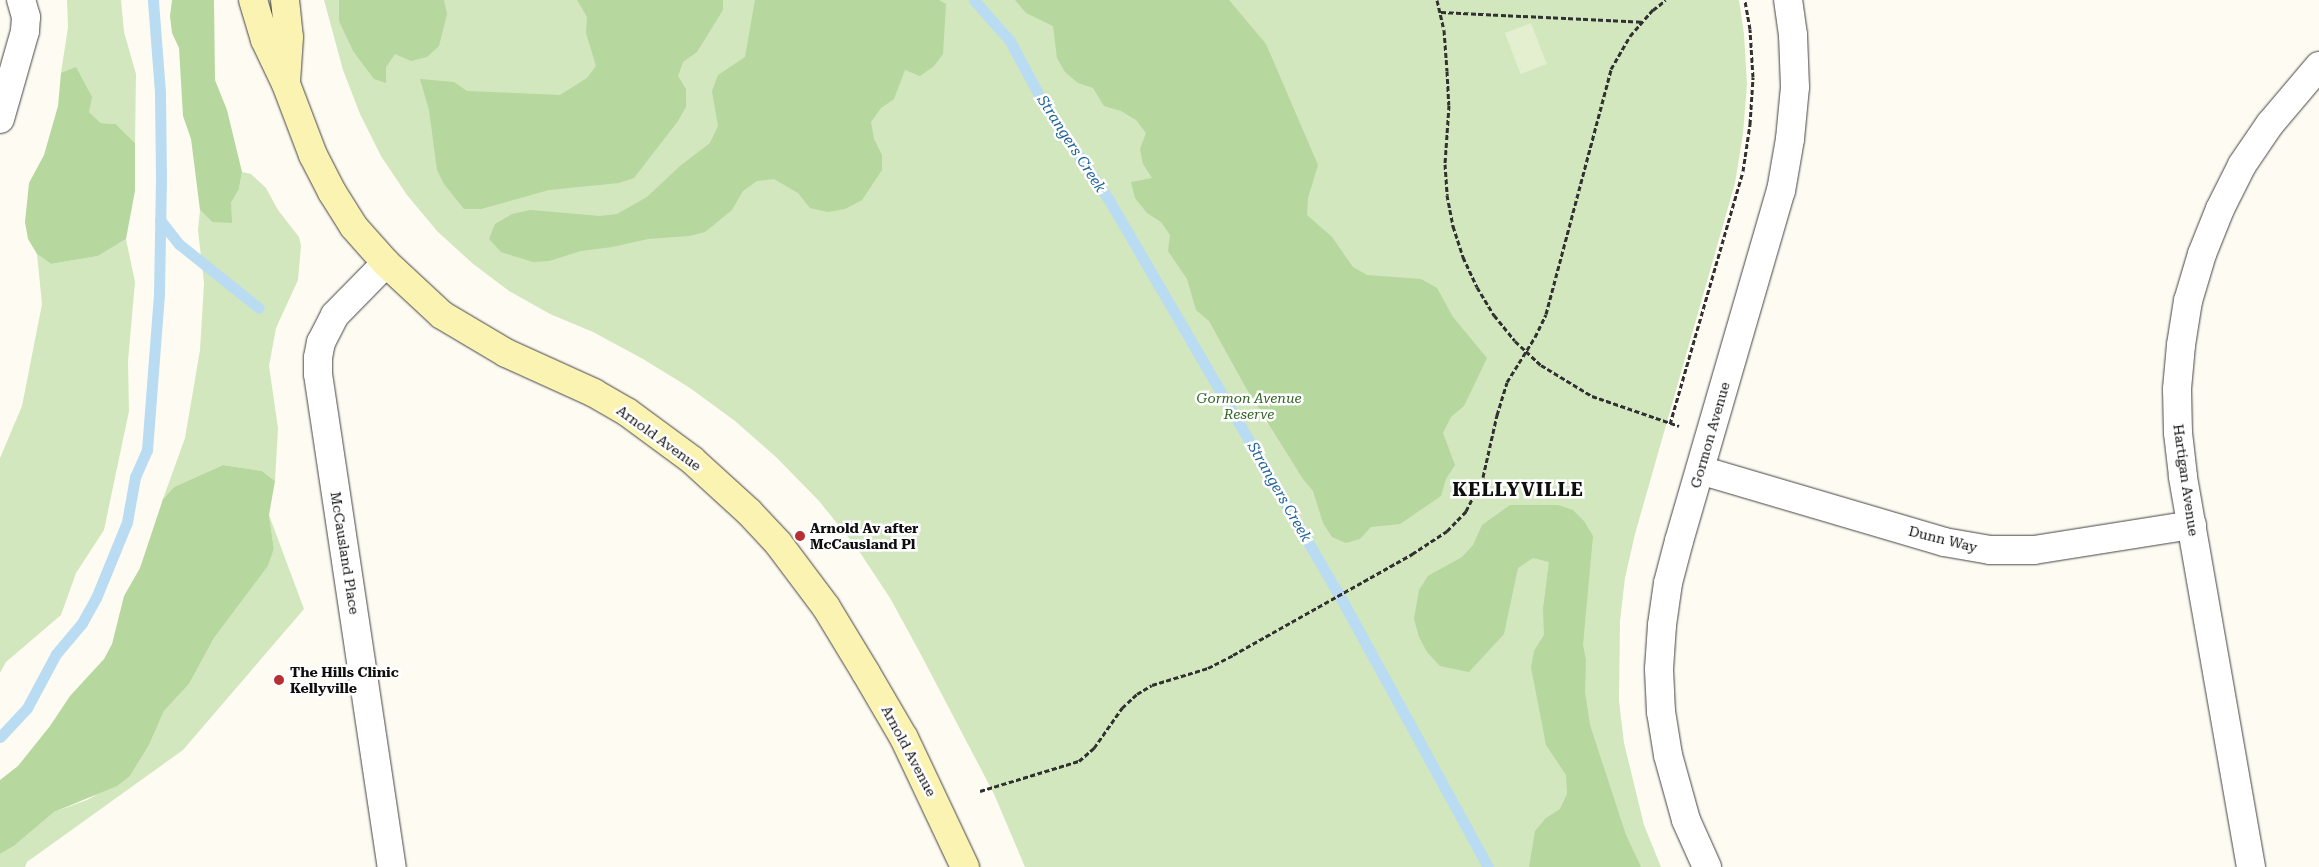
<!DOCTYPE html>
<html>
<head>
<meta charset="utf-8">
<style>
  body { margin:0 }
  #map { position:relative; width:2319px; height:867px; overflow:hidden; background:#fefcf2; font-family:"Roboto Serif",serif }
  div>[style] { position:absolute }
  .green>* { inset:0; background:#d2e7bd }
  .forest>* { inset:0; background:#b6d79d }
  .pitch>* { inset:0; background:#e3efce; transform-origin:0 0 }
  .stream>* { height:11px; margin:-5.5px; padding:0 5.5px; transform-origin:5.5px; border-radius:5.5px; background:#badcf2 }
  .path>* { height:3px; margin-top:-1.5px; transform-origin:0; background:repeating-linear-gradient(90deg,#313131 0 5px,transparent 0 7.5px) }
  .roads { filter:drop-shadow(0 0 1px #424242) drop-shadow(0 0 1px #424242) }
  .street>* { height:28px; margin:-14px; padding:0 14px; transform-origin:14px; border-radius:14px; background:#fff }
  .secondary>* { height:28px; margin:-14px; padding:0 14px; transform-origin:14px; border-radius:14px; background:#faf3b2 }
  .dots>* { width:14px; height:14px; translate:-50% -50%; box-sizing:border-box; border:2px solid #fff; border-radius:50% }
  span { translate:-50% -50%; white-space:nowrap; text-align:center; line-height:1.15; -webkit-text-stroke:5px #fff; paint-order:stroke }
  .park-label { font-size:14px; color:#2f6323; font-style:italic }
  .street-label { font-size:14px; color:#0f0f0f }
  .poi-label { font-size:14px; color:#0f0f0f; font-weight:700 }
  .left { translate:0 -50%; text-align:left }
  .water-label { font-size:15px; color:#20639a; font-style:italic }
  .district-label { font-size:19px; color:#0f0f0f; font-weight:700; letter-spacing:1px }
</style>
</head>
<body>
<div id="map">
  <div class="green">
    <div style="clip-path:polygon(67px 0,121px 0,124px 32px,136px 74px,135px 143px,116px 124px,101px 123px,89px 112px,61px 73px,68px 27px)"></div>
    <div style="clip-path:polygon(324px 0,1739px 0,1744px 34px,1747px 84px,1743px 134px,1735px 183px,1635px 534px,1625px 578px,1620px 621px,1619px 701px,1624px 743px,1644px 825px,1661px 867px,1025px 867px,994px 794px,919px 651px,890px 598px,857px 548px,819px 501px,777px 458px,735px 421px,690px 388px,643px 359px,593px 332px,550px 314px,509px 291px,472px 263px,437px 231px,407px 195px,381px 156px,360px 114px,343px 70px)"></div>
    <div style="clip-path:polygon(242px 172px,251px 174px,266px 188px,278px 210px,299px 237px,301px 246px,298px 280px,276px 328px,269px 366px,278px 428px,275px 481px,262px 471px,223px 465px,174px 487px,163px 499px,185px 438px,200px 350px,204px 283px,198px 230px,200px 210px,212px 222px,231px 203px,239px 189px)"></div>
    <div style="clip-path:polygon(126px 239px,135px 282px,128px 361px,129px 411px,104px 530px,76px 573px,61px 615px,6px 662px,0 673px,0 458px,22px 406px,42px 304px,37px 254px,51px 264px,98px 256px)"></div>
    <div style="clip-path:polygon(269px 515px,304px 609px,183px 750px,27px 862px,25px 867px,0 867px,0 854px,14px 846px,54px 812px,87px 800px,130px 776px,149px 745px,164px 711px,189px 684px,214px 638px,268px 566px,274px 549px)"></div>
  </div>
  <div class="forest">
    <div style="clip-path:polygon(172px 0,214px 0,215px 80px,227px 110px,242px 172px,239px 189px,231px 203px,232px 223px,212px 222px,200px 210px,191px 139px,183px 116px,179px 48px,172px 33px,170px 16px)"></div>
    <div style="clip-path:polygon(339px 0,444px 0,447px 14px,439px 46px,427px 57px,411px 61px,395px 54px,386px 67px,386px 83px,374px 79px,353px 51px,339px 21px)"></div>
    <div style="clip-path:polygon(577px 0,723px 0,723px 10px,697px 52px,683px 62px,678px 76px,686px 89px,686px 107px,678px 121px,634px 178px,619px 183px,549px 190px,481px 209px,464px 209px,444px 184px,437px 170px,429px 110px,420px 79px,454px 82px,467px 91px,560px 95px,587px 78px,596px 66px,586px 33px,587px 17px)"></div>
    <div style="clip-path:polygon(755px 0,939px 0,946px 4px,943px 54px,934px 66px,920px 76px,905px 70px,894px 99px,881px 108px,871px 122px,874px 139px,882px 155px,882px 170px,862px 200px,845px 209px,828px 212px,810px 208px,798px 193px,774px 179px,757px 181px,743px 191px,732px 210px,705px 232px,689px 236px,648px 239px,612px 247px,581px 251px,549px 261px,533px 262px,501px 252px,489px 239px,495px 224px,512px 214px,530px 210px,600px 216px,617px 214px,647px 197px,680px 166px,710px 143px,718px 126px,712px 91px,718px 75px,745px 57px)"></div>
    <div style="clip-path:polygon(1015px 0,1229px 0,1266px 44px,1318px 165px,1308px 198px,1307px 215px,1332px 237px,1353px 267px,1367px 275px,1421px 279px,1437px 288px,1453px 317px,1487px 358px,1464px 406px,1451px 417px,1443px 433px,1455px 465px,1446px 479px,1441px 496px,1400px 524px,1371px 527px,1360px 539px,1346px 543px,1332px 537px,1323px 523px,1313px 491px,1303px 479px,1246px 388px,1209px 321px,1196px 310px,1187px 279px,1168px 251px,1170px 235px,1161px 222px,1147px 213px,1135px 198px,1131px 182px,1152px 178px,1143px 164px,1140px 149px,1146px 133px,1136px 120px,1121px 111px,1104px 106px,1093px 88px,1078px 83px,1065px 72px,1057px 58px,1053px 26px,1026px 13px)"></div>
    <div style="clip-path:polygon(76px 67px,92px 97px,89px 112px,101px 123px,116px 124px,135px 143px,135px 191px,126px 239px,98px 256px,51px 264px,37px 254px,28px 239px,25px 222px,29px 183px,44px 155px,58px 106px,61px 73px)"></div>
    <div style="clip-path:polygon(223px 465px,262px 471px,275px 481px,269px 515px,274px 549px,268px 566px,214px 638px,189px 684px,164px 711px,149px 745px,130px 776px,117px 786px,54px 812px,14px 846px,0 854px,0 780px,18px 766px,50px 726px,70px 696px,104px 659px,112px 644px,124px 596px,140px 568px,163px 499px,174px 487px)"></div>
    <div style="clip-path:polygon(1510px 505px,1558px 505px,1573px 510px,1584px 521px,1593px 536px,1583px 645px,1586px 660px,1585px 692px,1590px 725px,1626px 835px,1641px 867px,1529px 867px,1535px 831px,1546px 818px,1560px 809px,1567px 794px,1566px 775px,1546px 745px,1531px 667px,1534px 651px,1544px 635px,1543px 609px,1549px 562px,1533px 558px,1518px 568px,1504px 634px,1469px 672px,1440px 666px,1427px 652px,1419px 637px,1414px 619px,1419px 590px,1428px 576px,1462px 557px,1473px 545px,1482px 525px)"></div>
  </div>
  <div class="pitch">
    <div style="left:1531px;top:23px;width:44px;height:28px;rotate:69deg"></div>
  </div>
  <div class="stream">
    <div style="left:974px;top:0;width:55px;rotate:48.7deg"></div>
    <div style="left:1010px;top:41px;width:76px;rotate:61.8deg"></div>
    <div style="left:1046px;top:108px;width:112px;rotate:55.6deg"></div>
    <div style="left:1109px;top:200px;width:453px;rotate:59.8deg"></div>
    <div style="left:1337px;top:591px;width:315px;rotate:61.3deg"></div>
    <div style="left:160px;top:220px;width:31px;rotate:52deg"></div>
    <div style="left:179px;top:244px;width:102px;rotate:38.7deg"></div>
    <div style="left:0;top:737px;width:40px;rotate:-47deg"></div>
    <div style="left:27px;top:708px;width:61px;rotate:-61.8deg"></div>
    <div style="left:56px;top:654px;width:40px;rotate:-50deg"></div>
    <div style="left:82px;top:623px;width:29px;rotate:-61deg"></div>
    <div style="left:96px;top:598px;width:82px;rotate:-67.8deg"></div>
    <div style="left:127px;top:522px;width:46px;rotate:-79.9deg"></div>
    <div style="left:135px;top:477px;width:30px;rotate:-66deg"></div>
    <div style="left:147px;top:450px;width:157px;rotate:-85.6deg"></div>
    <div style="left:159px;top:293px;width:116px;rotate:-89deg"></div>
    <div style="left:161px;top:177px;width:85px;rotate:-90.7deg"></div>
    <div style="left:160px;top:92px;width:92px;rotate:-94.4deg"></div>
  </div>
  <div class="path">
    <div style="left:1437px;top:0;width:31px;rotate:77deg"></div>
    <div style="left:1444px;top:30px;width:41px;rotate:85.8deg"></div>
    <div style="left:1447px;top:71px;width:34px;rotate:87deg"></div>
    <div style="left:1449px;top:105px;width:59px;rotate:93.9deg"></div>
    <div style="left:1445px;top:164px;width:31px;rotate:86deg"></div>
    <div style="left:1447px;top:195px;width:32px;rotate:79deg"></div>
    <div style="left:1453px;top:226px;width:33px;rotate:72deg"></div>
    <div style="left:1463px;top:257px;width:33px;rotate:65deg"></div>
    <div style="left:1477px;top:287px;width:33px;rotate:59deg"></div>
    <div style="left:1494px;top:315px;width:33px;rotate:51deg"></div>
    <div style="left:1515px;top:341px;width:35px;rotate:43deg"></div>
    <div style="left:1541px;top:365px;width:60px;rotate:31.3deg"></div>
    <div style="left:1592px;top:396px;width:92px;rotate:19deg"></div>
    <div style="left:1441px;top:12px;width:201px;rotate:2.8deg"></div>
    <div style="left:1670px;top:424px;width:263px;rotate:-73.9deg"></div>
    <div style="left:1743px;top:171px;width:48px;rotate:-81.5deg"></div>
    <div style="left:1750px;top:124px;width:47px;rotate:-86.3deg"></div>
    <div style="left:1753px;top:77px;width:48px;rotate:-93.6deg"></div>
    <div style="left:1750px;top:29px;width:29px;rotate:-100deg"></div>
    <div style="left:980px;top:791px;width:103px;rotate:-16.9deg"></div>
    <div style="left:1079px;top:761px;width:20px;rotate:-41deg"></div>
    <div style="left:1094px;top:748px;width:49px;rotate:-55deg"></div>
    <div style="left:1122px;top:708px;width:21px;rotate:-43deg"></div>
    <div style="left:1137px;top:694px;width:17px;rotate:-31deg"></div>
    <div style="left:1152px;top:685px;width:59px;rotate:-16.9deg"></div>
    <div style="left:1208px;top:668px;width:28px;rotate:-27deg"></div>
    <div style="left:1233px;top:655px;width:206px;rotate:-29.4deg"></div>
    <div style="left:1412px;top:554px;width:42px;rotate:-33.3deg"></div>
    <div style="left:1447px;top:531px;width:28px;rotate:-46deg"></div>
    <div style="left:1466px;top:511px;width:38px;rotate:-63deg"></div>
    <div style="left:1483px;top:477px;width:64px;rotate:-77.3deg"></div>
    <div style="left:1497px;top:415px;width:34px;rotate:-73deg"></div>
    <div style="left:1507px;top:382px;width:53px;rotate:-58.1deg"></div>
    <div style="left:1535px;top:337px;width:25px;rotate:-64deg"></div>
    <div style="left:1546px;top:314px;width:253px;rotate:-75.1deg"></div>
    <div style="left:1611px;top:69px;width:38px;rotate:-60deg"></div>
    <div style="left:1630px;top:36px;width:35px;rotate:-49deg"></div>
    <div style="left:1653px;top:10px;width:16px;rotate:-38deg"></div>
  </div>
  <div class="roads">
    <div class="street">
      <div style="left:0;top:119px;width:91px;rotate:-74.1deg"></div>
      <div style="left:25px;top:31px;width:14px;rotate:-86deg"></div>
      <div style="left:26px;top:17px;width:18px;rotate:-106deg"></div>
      <div style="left:386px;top:263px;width:73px;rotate:134.4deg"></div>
      <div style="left:335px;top:315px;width:30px;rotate:117deg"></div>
      <div style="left:321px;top:342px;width:16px;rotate:101deg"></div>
      <div style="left:318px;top:358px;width:16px;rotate:90deg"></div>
      <div style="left:318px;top:374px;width:499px;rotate:81.5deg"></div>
      <div style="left:1700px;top:470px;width:254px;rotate:16.4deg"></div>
      <div style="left:1944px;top:542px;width:47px;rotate:9.9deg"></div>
      <div style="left:1990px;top:550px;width:44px"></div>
      <div style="left:2034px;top:550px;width:160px;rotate:-9deg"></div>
      <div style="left:1707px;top:867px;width:51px;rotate:-114.1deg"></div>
      <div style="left:1686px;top:820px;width:67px;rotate:-105.5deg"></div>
      <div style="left:1668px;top:755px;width:44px;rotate:-99.2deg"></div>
      <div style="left:1661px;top:712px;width:43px;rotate:-92.7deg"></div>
      <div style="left:1659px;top:669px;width:44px;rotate:-86.1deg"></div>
      <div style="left:1662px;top:625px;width:42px;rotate:-81.9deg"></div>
      <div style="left:1668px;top:583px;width:43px;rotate:-75.3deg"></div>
      <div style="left:1679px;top:541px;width:365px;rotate:-73.8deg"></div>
      <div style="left:1781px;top:191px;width:53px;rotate:-80.2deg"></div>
      <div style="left:1790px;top:139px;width:52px;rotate:-84.5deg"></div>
      <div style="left:1795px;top:87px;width:52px;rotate:-92.2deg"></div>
      <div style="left:1793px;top:35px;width:35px;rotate:-98deg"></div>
      <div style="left:2251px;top:867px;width:397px;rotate:-99.9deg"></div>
      <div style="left:2183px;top:476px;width:43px;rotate:-96.6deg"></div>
      <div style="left:2178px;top:433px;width:44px;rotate:-91.3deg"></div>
      <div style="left:2177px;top:389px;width:44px;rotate:-84.8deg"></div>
      <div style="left:2181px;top:345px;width:45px;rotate:-81deg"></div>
      <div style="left:2188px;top:301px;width:49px;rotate:-73.4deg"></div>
      <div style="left:2202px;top:254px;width:48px;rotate:-68.2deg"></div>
      <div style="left:2220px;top:209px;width:49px;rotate:-63.4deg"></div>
      <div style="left:2242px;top:165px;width:50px;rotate:-55.7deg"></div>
      <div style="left:2270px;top:124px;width:76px;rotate:-49.8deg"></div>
    </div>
    <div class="secondary">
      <div style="left:253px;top:0;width:42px;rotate:73.3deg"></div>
      <div style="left:265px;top:40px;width:49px;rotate:64.5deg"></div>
      <div style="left:286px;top:84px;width:76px;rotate:69.2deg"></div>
      <div style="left:313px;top:155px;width:42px;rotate:62.8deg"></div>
      <div style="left:332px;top:192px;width:41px;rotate:57.8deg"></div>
      <div style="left:354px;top:227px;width:48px;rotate:48.4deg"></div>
      <div style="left:386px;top:263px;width:76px;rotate:42.9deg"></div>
      <div style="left:442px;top:315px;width:74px;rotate:30.7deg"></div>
      <div style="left:506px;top:353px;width:97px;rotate:24.4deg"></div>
      <div style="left:594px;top:393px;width:38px;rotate:30deg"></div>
      <div style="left:627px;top:412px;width:81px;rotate:36.4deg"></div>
      <div style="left:692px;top:460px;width:77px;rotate:42.4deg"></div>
      <div style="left:749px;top:512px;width:42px;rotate:46.9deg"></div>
      <div style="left:778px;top:543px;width:80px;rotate:53.1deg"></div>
      <div style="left:826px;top:607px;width:77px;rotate:58.8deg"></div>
      <div style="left:866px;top:673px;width:75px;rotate:59.7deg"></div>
      <div style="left:904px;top:738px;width:143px;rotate:64.7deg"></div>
      <div style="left:285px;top:0;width:37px;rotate:84deg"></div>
      <div style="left:289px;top:37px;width:45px;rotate:93.8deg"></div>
    </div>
  </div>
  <div class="dots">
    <div style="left:800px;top:536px;background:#b72f34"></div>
    <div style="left:279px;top:680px;background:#b72f34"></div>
  </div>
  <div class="park-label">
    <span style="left:1249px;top:406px">Gormon Avenue<br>Reserve</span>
  </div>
  <div class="street-label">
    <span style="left:1710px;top:435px;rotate:-74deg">Gormon Avenue</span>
    <span style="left:659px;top:438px;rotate:36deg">Arnold Avenue</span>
    <span style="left:2186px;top:480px;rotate:82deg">Hartigan Avenue</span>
    <span style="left:1943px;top:539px;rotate:14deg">Dunn Way</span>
    <span style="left:345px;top:553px;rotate:81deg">McCausland Place</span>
    <span style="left:909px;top:751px;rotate:62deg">Arnold Avenue</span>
  </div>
  <div class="poi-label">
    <span class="left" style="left:810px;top:536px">Arnold Av after<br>McCausland Pl</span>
    <span class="left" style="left:290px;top:680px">The Hills Clinic<br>Kellyville</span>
  </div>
  <div class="water-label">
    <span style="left:1071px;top:144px;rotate:57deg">Strangers Creek</span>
    <span style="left:1279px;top:492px;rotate:60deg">Strangers Creek</span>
  </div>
  <div class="district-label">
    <span style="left:1518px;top:490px">KELLYVILLE</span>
  </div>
</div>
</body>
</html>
